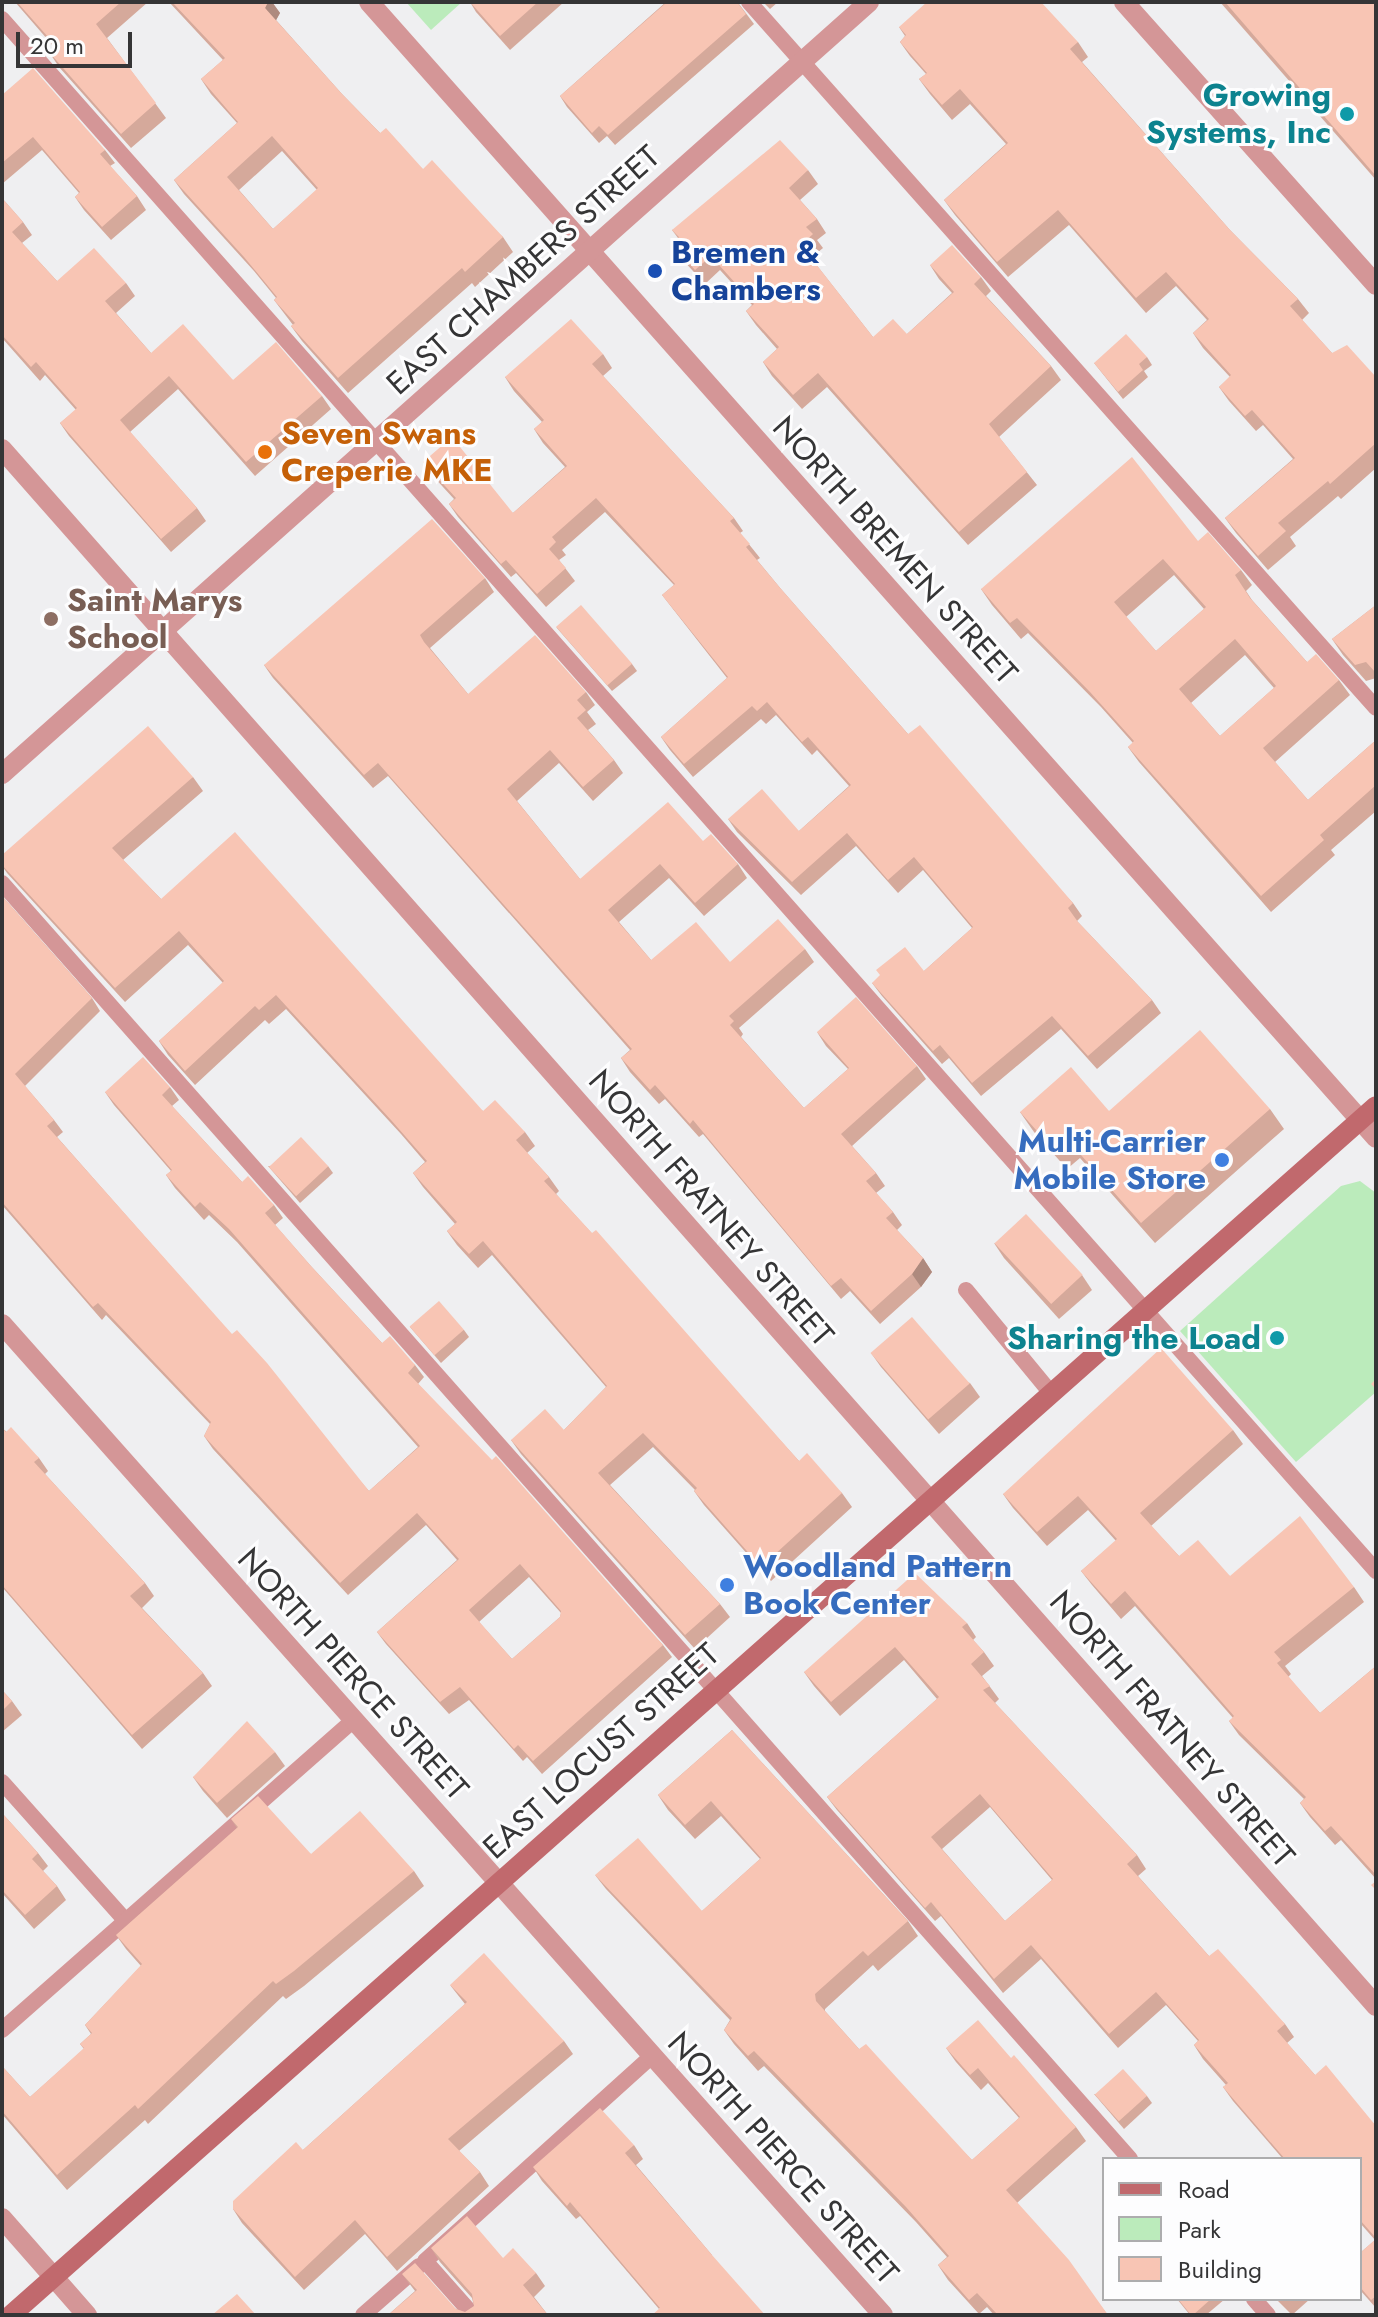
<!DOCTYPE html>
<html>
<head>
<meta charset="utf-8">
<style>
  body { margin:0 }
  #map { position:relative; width:1378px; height:2317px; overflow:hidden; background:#efeff1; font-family:Jost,sans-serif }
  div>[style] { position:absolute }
  .green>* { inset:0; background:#bbebbb }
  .lane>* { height:16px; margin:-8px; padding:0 8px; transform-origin:8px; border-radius:8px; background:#d49697 }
  .street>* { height:20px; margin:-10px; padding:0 10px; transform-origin:10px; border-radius:10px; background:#d49697 }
  .secondary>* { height:20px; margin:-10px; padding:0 10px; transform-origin:10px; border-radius:10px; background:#c1696d }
  .wall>* { inset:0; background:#d5a99b }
  .shaded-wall>* { inset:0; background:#ae8a7e }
  .building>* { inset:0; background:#f8c5b4; transform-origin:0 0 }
  .dots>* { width:22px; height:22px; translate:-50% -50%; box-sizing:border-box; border:4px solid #fdfdfe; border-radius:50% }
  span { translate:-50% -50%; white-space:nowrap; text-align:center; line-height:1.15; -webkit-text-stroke:6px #fdfdfe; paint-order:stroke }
  .culture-label { font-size:32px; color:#0d838f; font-weight:700 }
  .right { translate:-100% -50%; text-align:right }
  .transit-label { font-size:32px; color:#164399; font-weight:700 }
  .left { translate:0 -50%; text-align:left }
  .street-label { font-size:32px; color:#353536 }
  .food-label { font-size:32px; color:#c56008; font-weight:700 }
  .education-label { font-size:32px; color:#785e54; font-weight:700 }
  .shop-label { font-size:32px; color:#366cbe; font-weight:700 }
  .frame { position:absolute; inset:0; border:4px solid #353536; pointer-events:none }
  .legend { position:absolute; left:1102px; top:2157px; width:260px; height:144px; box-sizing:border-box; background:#fdfdfe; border:2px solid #adadae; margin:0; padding:10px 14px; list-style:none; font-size:24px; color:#353536 }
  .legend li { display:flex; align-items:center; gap:16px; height:40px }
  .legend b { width:40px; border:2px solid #adadae }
  .scale { position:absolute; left:16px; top:32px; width:116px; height:36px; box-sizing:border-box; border:4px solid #353536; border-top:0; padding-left:10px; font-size:24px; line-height:28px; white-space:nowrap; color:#353536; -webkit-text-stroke:6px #fdfdfe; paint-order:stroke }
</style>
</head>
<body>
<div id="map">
  <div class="green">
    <div style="clip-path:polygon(406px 2px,462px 2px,431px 30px)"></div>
    <div style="clip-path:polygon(1360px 1181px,1376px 1193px,1376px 1392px,1296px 1462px,1180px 1331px,1341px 1186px)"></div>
  </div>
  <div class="lane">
    <div style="left:749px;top:2px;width:944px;rotate:48.39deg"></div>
    <div style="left:2px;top:19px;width:2073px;rotate:48.48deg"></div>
    <div style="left:2px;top:883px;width:1703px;rotate:48.52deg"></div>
    <div style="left:966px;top:1290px;width:134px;rotate:50.5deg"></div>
    <div style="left:2px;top:1782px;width:186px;rotate:48.3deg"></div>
    <div style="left:2px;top:2030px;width:468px;rotate:-41.4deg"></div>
    <div style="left:1254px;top:2299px;width:21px;rotate:49deg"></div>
    <div style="left:363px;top:2315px;width:74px;rotate:-41.2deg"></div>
    <div style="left:473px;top:2315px;width:72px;rotate:-131.6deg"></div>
    <div style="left:425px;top:2261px;width:306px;rotate:-42.1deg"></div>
  </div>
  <div class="street">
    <div style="left:369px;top:2px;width:1518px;rotate:48.44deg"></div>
    <div style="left:1124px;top:2px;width:379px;rotate:48.3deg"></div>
    <div style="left:2px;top:449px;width:2077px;rotate:48.57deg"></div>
    <div style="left:2px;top:774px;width:1161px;rotate:-41.68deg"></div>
    <div style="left:2px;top:1324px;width:1326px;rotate:48.36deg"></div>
    <div style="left:2px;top:2218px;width:129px;rotate:48.8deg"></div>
  </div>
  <div class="secondary">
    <div style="left:11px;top:2315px;width:1823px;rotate:-41.53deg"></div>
  </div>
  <div class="wall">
    <div style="clip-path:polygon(15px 2px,148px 2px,107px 38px,166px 118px,131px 148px,59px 67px,49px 52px,54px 47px)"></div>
    <div style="clip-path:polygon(evenodd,169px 2px,272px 2px,280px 13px,276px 20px,342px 94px,380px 133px,503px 237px,513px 252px,475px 287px,472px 283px,348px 393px,302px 341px,291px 326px,293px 325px,274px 300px,276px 298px,254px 271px,184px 194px,174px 180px,237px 123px,211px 94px,201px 79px,223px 60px,169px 2px,282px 151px,317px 190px,273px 229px,239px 190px,282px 151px)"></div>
    <div style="clip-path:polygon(470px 2px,564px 2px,510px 50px,476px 12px)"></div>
    <div style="clip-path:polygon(666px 2px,739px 2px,739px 4px,754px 24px,615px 145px,607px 136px,599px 143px,567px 107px,560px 96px)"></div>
    <div style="clip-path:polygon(763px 2px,778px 2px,770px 9px)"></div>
    <div style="clip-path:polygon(1220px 2px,1376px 2px,1376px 180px)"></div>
    <div style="clip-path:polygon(899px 27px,1078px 42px,1088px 57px,1082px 62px,1230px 230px,1298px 299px,1309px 313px,1302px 320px,1332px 353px,1376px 377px,1376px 468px,1341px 499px,1338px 496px,1290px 537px,1296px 546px,1268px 570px,1236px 533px,1225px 518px,1293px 459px,1263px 425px,1256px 431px,1229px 401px,1219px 387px,1230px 377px,1203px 348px,1193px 333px,1207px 320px,1176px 286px,1146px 313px,1069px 225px,1008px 277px,955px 215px,944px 200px,1006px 144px,970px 104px,952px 120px,930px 94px,919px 79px,926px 74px,910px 56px,900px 42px,905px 36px)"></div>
    <div style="clip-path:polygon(2px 95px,105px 150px,115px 163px,110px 166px,137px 196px,146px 210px,111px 240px,84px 210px,75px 197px,79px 193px,42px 150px,2px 184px)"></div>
    <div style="clip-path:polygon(808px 170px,818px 184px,800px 200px,817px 219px,826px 233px,817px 240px,823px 248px,811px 258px,873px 337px,907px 334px,952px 293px,939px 279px,930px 265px,981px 277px,991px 291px,986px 296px,1051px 366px,1061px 380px,999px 437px,1037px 485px,968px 545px,827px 387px,802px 409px,772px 376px,763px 362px,777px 349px,756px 325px,746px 311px,752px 305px,720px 270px,705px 284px,681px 258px,672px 244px,678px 238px,672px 230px)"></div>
    <div style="clip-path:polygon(2px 198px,23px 222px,32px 235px,22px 243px,57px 281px,126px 283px,135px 296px,116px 313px,151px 353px,233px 380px,322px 396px,331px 409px,255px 476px,178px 389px,130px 432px,197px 508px,206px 521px,171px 552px,69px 436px,60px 423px,76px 410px,45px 375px,40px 381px,2px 338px)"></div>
    <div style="clip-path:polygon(603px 354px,612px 368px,603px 376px,734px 518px,743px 531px,740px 533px,760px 558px,757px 560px,781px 589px,908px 734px,1073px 903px,1082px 916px,1077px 921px,1152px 1000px,1161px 1013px,1097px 1069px,1061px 1029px,981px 1096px,949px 1058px,942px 1064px,882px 996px,872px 983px,924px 971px,972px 928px,923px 870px,898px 893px,856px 846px,801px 895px,737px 832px,728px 819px,799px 831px,849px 786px,817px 750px,812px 755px,776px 715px,766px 724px,761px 719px,693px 777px,670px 750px,661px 737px,727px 678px,662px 595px,674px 585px,605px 512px,562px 550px,566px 555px,559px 560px,575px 581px,546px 607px,516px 573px,511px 577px,458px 517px,449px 504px,454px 499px,432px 475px,423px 462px,513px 513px,565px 467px,543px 443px,534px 429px,542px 422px,514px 391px,505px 377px)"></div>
    <div style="clip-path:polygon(1147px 357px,1152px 365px,1144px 371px,1148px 377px,1123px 399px,1094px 363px)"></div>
    <div style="clip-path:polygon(evenodd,1198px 541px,1241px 570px,1252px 585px,1246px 591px,1252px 600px,1307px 662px,1339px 680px,1350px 695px,1275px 762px,1308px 800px,1376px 740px,1376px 811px,1331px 850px,1335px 855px,1271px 912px,1139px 762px,1128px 747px,1133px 743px,1101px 707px,1028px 633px,1021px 639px,992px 605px,981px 589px,1198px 541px,1174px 575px,1204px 609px,1156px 651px,1126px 617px,1174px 575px,1198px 541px,1245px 655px,1274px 688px,1220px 736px,1191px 703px,1245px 655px)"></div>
    <div style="clip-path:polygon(485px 578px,494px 592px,430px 648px,468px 694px,586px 692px,595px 705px,587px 712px,596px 724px,588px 730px,614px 760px,623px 773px,593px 801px,559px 763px,517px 801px,580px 879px,703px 841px,738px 864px,747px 878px,704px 916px,669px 878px,619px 922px,651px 960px,730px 962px,805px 949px,814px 962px,739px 1028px,743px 1034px,741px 1037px,804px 1108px,848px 1069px,826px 1046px,817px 1032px,917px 1066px,926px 1079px,852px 1146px,876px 1173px,885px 1186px,876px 1193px,893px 1212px,902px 1225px,897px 1230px,923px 1258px,932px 1272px,921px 1287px,880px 1324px,850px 1291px,841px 1299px,703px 1134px,699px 1137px,665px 1099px,659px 1104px,630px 1072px,621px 1058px,630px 1050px,388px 776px,373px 788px,273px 678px,264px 665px)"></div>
    <div style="clip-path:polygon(1376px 605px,1376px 678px,1366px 681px,1343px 655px,1332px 639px)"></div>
    <div style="clip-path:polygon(556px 627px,632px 664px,637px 671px,612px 691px)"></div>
    <div style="clip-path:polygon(193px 777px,203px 791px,123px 860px,161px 899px,483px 1111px,525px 1132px,535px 1146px,527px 1153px,549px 1177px,559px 1191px,556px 1194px,799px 1461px,842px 1493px,852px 1507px,771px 1581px,704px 1505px,694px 1491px,695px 1490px,653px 1447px,610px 1485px,720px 1604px,730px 1617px,695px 1649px,521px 1454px,511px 1440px,564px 1430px,606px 1387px,492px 1255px,478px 1268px,457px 1245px,447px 1231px,455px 1224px,423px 1187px,413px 1173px,425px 1162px,401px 1134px,286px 1009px,269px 1024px,265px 1020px,195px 1085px,168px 1055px,159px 1041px,223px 983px,188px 945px,125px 1002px,7px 873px,2px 866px,2px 855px)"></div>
    <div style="clip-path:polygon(evenodd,2px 896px,92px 998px,100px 1011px,25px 1086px,54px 1120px,63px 1132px,57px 1137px,369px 1491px,418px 1447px,237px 1242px,209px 1215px,204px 1220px,175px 1188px,166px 1175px,171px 1171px,114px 1105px,105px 1092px,170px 1087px,179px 1100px,172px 1106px,242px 1182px,274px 1205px,283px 1218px,275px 1225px,310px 1265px,382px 1343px,415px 1365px,424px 1377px,418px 1384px,663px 1645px,672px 1657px,542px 1774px,527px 1757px,523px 1761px,469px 1700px,449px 1714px,386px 1644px,377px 1632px,457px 1560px,426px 1525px,348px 1595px,213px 1449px,204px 1436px,210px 1424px,106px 1315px,102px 1320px,2px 1205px,2px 896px,529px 1577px,561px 1613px,560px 1617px,512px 1659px,479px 1622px,529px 1577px)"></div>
    <div style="clip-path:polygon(1270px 1109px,1284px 1129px,1155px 1243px,1080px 1158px,1067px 1169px,1034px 1132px,1020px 1112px)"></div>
    <div style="clip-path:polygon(268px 1166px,328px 1166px,333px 1173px,300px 1203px)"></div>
    <div style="clip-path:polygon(994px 1243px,1082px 1275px,1092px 1290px,1059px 1319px,1004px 1258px)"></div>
    <div style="clip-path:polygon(410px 1327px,464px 1330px,469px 1337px,441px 1363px)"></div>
    <div style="clip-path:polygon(871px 1353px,970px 1383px,980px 1397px,939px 1434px,881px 1367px)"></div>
    <div style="clip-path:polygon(2px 1428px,39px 1458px,48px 1471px,45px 1474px,145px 1583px,154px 1596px,142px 1608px,203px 1673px,212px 1686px,142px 1749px,2px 1587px)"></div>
    <div style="clip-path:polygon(1233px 1430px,1243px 1444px,1151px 1526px,1179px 1556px,1230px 1576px,1354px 1587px,1364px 1602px,1285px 1666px,1291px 1674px,1288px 1677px,1320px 1713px,1376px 1666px,1376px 1879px,1341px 1840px,1335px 1845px,1310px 1817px,1300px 1803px,1304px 1799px,1239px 1735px,1229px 1721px,1233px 1718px,1135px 1606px,1121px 1619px,1092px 1585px,1081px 1571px,1116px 1541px,1088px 1510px,1047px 1546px,1013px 1508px,1003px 1494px)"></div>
    <div style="clip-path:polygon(evenodd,967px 1623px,976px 1637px,973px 1640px,984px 1652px,994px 1666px,982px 1676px,999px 1699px,995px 1703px,1137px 1855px,1146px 1869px,1138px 1876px,1209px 1956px,1285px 2024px,1294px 2037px,1287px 2043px,1315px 2075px,1376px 2126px,1376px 2308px,1360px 2290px,1360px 2253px,1375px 2240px,1360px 2223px,1360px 2159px,1283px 2159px,1233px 2101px,1223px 2087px,1226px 2085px,1203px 2059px,1194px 2045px,1198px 2041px,1166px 2005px,1118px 2048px,1041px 1959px,1003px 1993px,941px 1916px,935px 1921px,837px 1810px,827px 1797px,937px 1699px,904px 1660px,840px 1716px,814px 1686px,804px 1672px,967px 1623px,990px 1807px,1052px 1880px,1005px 1921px,942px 1849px,990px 1807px)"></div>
    <div style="clip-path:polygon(2px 1690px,12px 1701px,22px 1715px,2px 1732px)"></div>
    <div style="clip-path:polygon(732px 1730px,908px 1921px,918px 1936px,878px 1971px,873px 1965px,825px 2009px,825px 2011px,859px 2049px,972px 2160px,1019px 2118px,988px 2083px,981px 2090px,956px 2062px,946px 2048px,1011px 2058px,1076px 2127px,1086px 2141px,1017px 2203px,1108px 2315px,994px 2315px,987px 2307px,979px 2314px,948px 2280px,938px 2265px,947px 2257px,916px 2222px,764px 2066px,758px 2071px,734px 2044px,724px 2030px,730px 2020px,606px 1889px,595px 1875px,702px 1911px,760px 1859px,721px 1816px,695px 1839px,668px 1810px,658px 1795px)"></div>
    <div style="clip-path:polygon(275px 1752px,285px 1766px,227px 1818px,203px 1791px,193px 1777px)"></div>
    <div style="clip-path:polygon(2px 1813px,38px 1853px,48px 1866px,43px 1871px,57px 1886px,66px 1900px,34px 1929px,2px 1893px)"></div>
    <div style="clip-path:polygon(231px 1819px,311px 1854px,414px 1871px,424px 1886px,304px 1986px,286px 1999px,283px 1996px,148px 2124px,145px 2120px,67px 2190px,2px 2114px,2px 2066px,30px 2097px,84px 2049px,80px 2044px,91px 2034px,85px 2025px,141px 1966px,126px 1949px,116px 1935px,237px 1828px)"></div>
    <div style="clip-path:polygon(450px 1985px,564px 2041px,573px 2054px,459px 2151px,480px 2172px,489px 2186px,397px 2271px,365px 2234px,304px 2290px,242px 2223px,233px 2209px,303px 2150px,465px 2004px)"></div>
    <div style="clip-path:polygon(1094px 2094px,1147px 2096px,1152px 2103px,1124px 2129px)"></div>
    <div style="clip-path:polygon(634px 2145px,643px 2159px,636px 2165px,712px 2255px,659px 2309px,580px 2216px,576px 2219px,542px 2181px,533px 2167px)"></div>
    <div style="clip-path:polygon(431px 2248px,503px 2258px,536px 2273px,545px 2286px,534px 2297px,548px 2315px,388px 2315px,415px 2291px,402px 2274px,456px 2309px,465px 2312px,474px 2306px,472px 2298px,440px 2262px)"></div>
    <div style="clip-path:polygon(1177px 2299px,1225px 2299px,1206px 2315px,1190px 2315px)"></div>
    <div style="clip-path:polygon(1276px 2299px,1310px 2299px,1292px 2315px)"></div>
  </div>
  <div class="shaded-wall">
    <div style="clip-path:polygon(268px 2px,272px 2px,280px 13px,275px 22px,265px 8px)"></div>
    <div style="clip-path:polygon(923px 1258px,932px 1272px,921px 1287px,912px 1274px)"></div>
  </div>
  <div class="building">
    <div style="clip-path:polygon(17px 2px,121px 2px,96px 24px,156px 103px,121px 134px,49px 52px,56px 46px)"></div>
    <div style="clip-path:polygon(evenodd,172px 2px,268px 2px,265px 8px,342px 94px,380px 133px,386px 128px,423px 169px,432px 160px,503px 237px,465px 272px,462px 268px,338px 378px,291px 326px,295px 323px,274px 300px,277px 297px,244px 257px,174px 180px,238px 122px,201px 79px,225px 58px,172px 2px,272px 136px,318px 188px,273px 229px,227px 177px,272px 136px)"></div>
    <div style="clip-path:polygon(470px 2px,538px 2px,500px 36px)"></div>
    <div style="clip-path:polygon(667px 2px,737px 2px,746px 14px,608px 135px,599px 126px,592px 133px,560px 96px)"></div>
    <div style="clip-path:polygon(927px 2px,1041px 2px,1078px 42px,1070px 49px,1230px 230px,1298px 299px,1290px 306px,1332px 353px,1347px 345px,1376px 377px,1376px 443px,1330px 484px,1328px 481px,1278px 523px,1286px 531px,1258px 556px,1225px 518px,1295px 458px,1252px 410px,1245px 416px,1219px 387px,1231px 375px,1193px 333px,1209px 319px,1166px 272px,1136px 298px,1058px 210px,997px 262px,944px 200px,1008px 143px,960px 89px,942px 105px,919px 79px,927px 73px,900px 42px,906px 35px,899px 27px)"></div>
    <div style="clip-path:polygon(1225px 2px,1376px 2px,1376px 176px)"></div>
    <div style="clip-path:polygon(33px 68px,105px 150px,100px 154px,137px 196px,102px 227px,75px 197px,80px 192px,33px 137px,2px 163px,2px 95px)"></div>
    <div style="clip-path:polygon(780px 140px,808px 170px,789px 188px,817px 219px,806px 227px,813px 234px,801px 245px,873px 337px,893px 319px,907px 334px,954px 292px,930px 265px,952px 245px,981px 277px,974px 284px,1051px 366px,989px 424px,1027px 472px,959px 532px,818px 373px,793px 395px,763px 362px,779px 347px,746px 311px,754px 304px,711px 256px,695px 270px,672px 244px,679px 237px,672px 230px)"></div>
    <div style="clip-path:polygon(2px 198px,23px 222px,12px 232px,57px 281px,94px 248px,126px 283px,105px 301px,151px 353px,183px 324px,233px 380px,276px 342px,322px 396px,246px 462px,169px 376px,120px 420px,197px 508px,161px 539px,60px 423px,77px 408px,36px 362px,31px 367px,2px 335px)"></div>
    <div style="clip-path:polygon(571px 319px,603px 354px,592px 364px,734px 518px,730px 521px,750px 544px,746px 547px,781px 589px,908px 734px,920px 725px,1073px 903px,1068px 908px,1078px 922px,1152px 1000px,1088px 1056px,1052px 1016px,972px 1083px,940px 1045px,933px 1051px,872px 983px,880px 975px,876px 970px,905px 947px,924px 971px,973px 927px,914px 857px,888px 880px,847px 833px,792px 882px,728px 819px,762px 789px,799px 831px,851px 785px,808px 737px,802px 742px,767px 702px,757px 711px,752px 706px,684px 764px,661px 737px,728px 677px,662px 595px,675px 584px,596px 498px,552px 537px,556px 542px,549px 549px,566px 568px,537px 594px,506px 560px,501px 564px,449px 504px,456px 498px,423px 462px,452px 437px,513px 513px,567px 466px,534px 429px,544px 420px,505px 377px)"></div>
    <div style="clip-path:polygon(1126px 334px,1147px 357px,1139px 364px,1143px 370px,1118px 392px,1094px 363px)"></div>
    <div style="clip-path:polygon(evenodd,1132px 457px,1198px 541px,1208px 532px,1241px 570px,1235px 575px,1250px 598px,1307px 662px,1316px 654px,1339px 680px,1263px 748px,1308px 800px,1376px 740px,1376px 785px,1320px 835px,1324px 840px,1261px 896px,1128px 747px,1134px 741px,1090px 692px,1017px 618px,1010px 623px,981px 589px,1132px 457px,1163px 559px,1206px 607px,1156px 651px,1114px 602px,1163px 559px,1132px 457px,1235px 639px,1276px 686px,1220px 736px,1179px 689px,1235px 639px)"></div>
    <div style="clip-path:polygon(432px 519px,485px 578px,420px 635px,424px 642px,468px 694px,535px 635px,586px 692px,577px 700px,586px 710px,577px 718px,614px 760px,583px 787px,550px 750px,507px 789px,580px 879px,668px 802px,703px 841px,711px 834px,738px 864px,695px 903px,660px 864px,608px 910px,651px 960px,696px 922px,730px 962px,778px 919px,805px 949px,729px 1016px,734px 1021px,730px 1025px,804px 1108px,849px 1068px,817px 1032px,856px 997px,917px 1066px,841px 1134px,876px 1173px,866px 1181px,893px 1212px,886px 1218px,923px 1258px,912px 1274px,871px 1311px,841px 1278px,831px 1286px,693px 1120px,690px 1124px,655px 1085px,650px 1090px,621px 1058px,632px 1049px,378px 763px,364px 775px,264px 665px)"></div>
    <div style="left:581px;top:605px;width:78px;height:33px;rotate:49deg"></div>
    <div style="clip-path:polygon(1376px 605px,1376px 673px,1366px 662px,1355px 665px,1332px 639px)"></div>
    <div style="clip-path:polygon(148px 726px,193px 777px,112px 848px,161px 899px,235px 832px,483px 1111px,495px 1100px,525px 1132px,516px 1140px,549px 1177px,544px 1181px,592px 1233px,596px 1230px,799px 1461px,807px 1453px,842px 1493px,761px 1567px,694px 1491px,697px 1488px,643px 1433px,598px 1473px,720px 1604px,685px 1635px,511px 1440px,545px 1409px,564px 1430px,607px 1386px,483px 1241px,469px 1254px,447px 1231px,457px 1222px,413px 1173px,427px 1161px,391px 1120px,276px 995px,259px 1010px,255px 1006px,185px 1071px,159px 1041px,224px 981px,179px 931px,115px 988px,2px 865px,2px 855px)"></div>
    <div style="clip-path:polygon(evenodd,2px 896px,92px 998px,15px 1074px,54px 1120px,47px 1126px,232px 1334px,237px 1330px,267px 1363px,369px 1491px,420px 1446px,229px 1229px,200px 1202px,195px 1207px,166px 1175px,172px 1170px,105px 1092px,143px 1057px,170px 1087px,162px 1095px,242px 1182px,248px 1176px,274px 1205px,265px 1213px,310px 1265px,382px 1343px,390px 1336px,415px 1365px,408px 1373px,492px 1460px,496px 1456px,663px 1645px,533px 1761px,518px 1745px,514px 1749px,460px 1687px,440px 1702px,377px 1632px,459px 1559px,417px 1513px,340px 1583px,204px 1436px,211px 1422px,98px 1303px,93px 1307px,2px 1202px,2px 896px,520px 1564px,561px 1611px,560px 1617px,512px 1659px,469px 1610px,520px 1564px)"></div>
    <div style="clip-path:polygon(1200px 1030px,1270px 1109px,1141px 1223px,1066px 1138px,1053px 1149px,1020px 1112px,1071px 1067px,1109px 1111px)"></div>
    <div style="left:301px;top:1137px;width:40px;height:44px;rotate:47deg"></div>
    <div style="left:1026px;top:1214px;width:83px;height:43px;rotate:47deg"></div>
    <div style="left:439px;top:1301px;width:38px;height:39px;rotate:49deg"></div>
    <div style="left:912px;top:1317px;width:88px;height:55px;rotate:49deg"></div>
    <div style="clip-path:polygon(1161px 1348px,1233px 1430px,1140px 1513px,1179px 1556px,1198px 1540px,1230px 1576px,1300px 1516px,1354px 1587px,1274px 1652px,1281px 1660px,1277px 1663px,1320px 1713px,1376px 1666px,1376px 1875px,1331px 1826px,1325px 1831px,1300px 1803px,1306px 1797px,1229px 1721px,1234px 1716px,1125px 1591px,1111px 1604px,1081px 1571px,1117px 1539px,1078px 1496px,1037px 1532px,1003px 1494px)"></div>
    <div style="clip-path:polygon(1376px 1379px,1376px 1389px,1371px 1384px)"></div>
    <div style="clip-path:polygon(11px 1427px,39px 1458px,34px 1462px,145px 1583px,130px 1596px,203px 1673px,132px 1735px,2px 1585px,2px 1428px,6px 1432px)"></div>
    <div style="clip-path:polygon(evenodd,915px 1573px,967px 1623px,962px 1627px,984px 1652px,971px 1664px,990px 1686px,983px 1690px,1137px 1855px,1127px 1864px,1209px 1956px,1218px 1949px,1256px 1991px,1285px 2024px,1277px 2031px,1315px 2075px,1326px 2065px,1376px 2126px,1376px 2238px,1360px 2220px,1360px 2159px,1285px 2159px,1223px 2087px,1228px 2083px,1194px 2045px,1199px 2040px,1156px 1992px,1109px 2034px,1031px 1945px,994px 1979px,931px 1902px,925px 1908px,827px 1797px,939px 1697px,895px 1647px,831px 1702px,804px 1672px,915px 1573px,980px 1794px,1053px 1879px,1005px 1921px,931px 1837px,980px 1794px)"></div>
    <div style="clip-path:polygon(2px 1690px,12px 1701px,2px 1711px)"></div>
    <div style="clip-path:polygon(247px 1721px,275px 1752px,217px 1803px,193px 1777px)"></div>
    <div style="clip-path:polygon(732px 1730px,908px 1921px,868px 1956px,863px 1951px,815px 1994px,816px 2001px,859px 2049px,866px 2044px,972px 2160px,1020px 2117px,978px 2068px,970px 2075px,946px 2048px,978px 2020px,1011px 2058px,1014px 2055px,1076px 2127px,1006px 2190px,1069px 2260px,1108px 2315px,998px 2315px,977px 2293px,969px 2300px,938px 2265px,949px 2256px,906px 2207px,754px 2051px,748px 2056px,724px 2030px,732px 2018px,595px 1875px,638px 1838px,702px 1911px,761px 1858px,711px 1801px,685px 1825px,658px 1795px)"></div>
    <div style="clip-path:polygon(258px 1796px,311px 1854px,360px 1811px,414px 1871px,294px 1971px,276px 1984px,273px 1981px,138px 2109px,135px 2105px,57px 2175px,2px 2111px,2px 2066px,30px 2097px,84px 2048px,80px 2044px,92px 2033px,85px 2025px,142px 1964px,116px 1935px,238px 1827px,231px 1819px)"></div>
    <div style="clip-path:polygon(2px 1813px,38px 1853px,32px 1859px,57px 1886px,25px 1915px,2px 1890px)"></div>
    <div style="clip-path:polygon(1376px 1881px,1376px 1890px,1371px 1885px)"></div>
    <div style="clip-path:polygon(484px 1953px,564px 2041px,448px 2139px,480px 2172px,387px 2257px,355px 2220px,295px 2277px,233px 2209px,233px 2201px,296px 2142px,303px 2150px,467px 2002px,450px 1985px)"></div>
    <div style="left:1123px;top:2069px;width:36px;height:38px;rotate:48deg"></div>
    <div style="clip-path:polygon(600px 2108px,634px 2145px,625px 2153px,712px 2255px,765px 2315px,652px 2315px,660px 2308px,570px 2202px,567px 2206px,533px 2167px)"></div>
    <div style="clip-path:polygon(467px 2216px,503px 2258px,513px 2248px,536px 2273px,523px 2285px,548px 2315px,388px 2315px,417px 2290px,402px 2274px,415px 2263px,456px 2309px,465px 2312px,474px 2306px,472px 2294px,431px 2248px)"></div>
    <div style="clip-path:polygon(1376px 2239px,1376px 2296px,1371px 2300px,1360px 2287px,1360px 2253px)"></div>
    <div style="clip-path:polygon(237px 2294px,256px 2315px,212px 2315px)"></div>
    <div style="clip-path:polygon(1178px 2299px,1211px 2299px,1193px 2315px,1191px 2315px)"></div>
  </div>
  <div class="dots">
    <div style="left:1347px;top:114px;background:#0f9aa8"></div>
    <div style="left:655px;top:271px;background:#1a4fb4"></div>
    <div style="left:265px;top:452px;background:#e8710a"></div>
    <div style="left:51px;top:619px;background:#8d6e63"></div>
    <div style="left:1222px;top:1160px;background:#3f7fe0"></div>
    <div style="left:1277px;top:1338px;background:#0f9aa8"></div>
    <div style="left:727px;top:1585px;background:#3f7fe0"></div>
  </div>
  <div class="culture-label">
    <span class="right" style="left:1331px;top:114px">Growing<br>Systems, Inc</span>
    <span class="right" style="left:1261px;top:1338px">Sharing the Load</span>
  </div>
  <div class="transit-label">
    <span class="left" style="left:671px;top:271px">Bremen &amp;<br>Chambers</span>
  </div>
  <div class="street-label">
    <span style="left:523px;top:270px;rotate:-42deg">EAST CHAMBERS STREET</span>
    <span style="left:895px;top:550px;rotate:48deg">NORTH BREMEN STREET</span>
    <span style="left:711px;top:1208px;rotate:49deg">NORTH FRATNEY STREET</span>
    <span style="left:353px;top:1674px;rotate:48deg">NORTH PIERCE STREET</span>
    <span style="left:1172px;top:1729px;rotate:49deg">NORTH FRATNEY STREET</span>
    <span style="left:601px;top:1751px;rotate:-42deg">EAST LOCUST STREET</span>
    <span style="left:783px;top:2158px;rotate:48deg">NORTH PIERCE STREET</span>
  </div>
  <div class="food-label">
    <span class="left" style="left:281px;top:452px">Seven Swans<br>Creperie MKE</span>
  </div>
  <div class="education-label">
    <span class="left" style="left:67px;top:619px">Saint Marys<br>School</span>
  </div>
  <div class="shop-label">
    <span class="right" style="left:1206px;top:1160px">Multi-Carrier<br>Mobile Store</span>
    <span class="left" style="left:743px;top:1585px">Woodland Pattern<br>Book Center</span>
  </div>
  <div class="frame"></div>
  <ul class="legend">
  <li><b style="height:10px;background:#c1696d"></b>Road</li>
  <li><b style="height:22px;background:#bbebbb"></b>Park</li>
  <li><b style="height:22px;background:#f8c5b4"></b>Building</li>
  </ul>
  <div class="scale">20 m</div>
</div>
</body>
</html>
